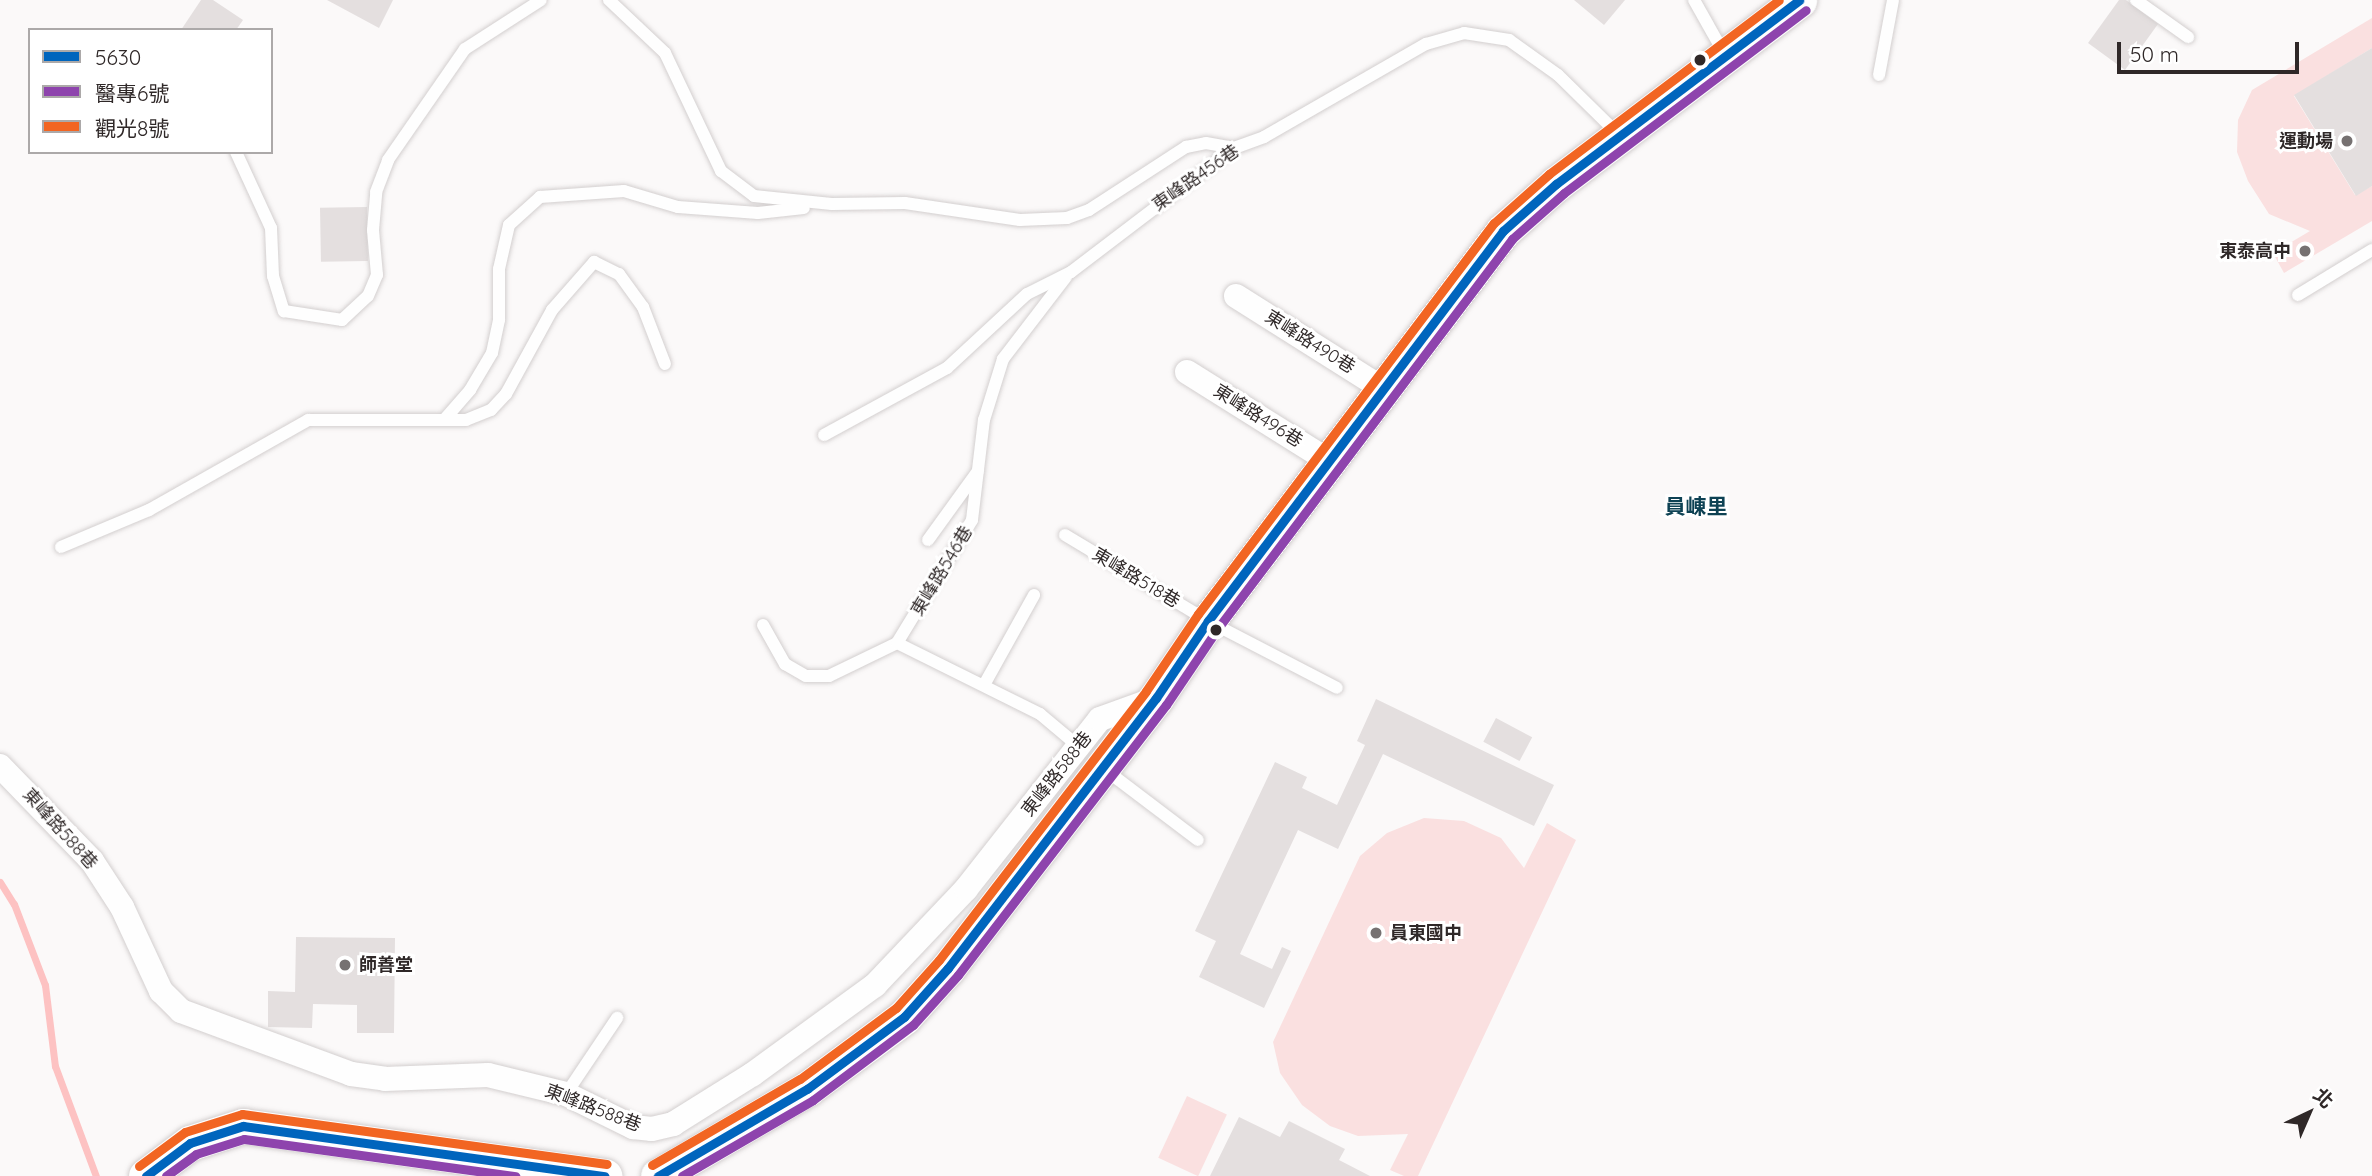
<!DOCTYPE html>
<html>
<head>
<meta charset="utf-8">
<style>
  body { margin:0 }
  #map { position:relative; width:2372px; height:1176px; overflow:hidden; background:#fbf9f9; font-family:Quicksand,"Noto Sans TC",sans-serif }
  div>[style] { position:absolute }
  .green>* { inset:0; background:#fae0e0; transform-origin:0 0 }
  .stream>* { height:7px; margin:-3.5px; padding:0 3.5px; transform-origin:3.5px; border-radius:3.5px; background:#fdc2c2 }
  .building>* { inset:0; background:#e4dfdf; transform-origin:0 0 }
  .roads { filter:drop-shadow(0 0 2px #d3cfcf) drop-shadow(0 0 2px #d3cfcf) }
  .service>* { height:12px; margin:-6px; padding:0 6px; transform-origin:6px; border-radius:6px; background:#fefefe }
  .minor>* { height:24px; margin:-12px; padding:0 12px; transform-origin:12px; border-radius:12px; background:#fefefe }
  .secondary>* { height:35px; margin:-17.5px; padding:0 17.5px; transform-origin:17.5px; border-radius:17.5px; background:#fefefe }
  .bus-1>* { height:9px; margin:-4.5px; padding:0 4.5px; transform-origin:4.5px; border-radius:4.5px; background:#0065bd }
  .bus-2>* { height:9px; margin:-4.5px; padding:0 4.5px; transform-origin:4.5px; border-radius:4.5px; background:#8e44ad }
  .bus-3>* { height:9px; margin:-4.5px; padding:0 4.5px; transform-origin:4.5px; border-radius:4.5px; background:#f26522 }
  .dots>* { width:19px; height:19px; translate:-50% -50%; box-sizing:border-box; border:4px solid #fff; border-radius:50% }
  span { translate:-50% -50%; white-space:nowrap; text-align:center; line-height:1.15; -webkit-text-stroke:6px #fff; paint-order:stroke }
  .poi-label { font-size:18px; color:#2f2828; font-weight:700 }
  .right { translate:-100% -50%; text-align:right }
  .left { translate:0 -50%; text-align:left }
  .street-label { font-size:18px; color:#2f2828 }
  .quarter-label { font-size:21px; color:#0e4254; font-weight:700 }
  .legend { position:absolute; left:28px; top:28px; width:245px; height:126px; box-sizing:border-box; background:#fff; border:2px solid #aca9a9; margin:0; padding:9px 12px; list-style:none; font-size:21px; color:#2f2828 }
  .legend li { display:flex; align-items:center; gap:14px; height:35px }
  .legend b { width:35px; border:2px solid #aca9a9 }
  .north { position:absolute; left:2274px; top:1078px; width:70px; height:70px; -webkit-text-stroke:5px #fff; paint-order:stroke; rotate:44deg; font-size:19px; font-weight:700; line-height:28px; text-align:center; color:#2f2828 }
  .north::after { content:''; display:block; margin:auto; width:24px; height:32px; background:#2f2828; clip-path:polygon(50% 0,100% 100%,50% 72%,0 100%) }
  .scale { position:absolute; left:2117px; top:42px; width:182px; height:32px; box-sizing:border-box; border:4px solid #2f2828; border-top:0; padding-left:9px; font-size:21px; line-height:24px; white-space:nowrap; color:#2f2828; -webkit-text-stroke:5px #fff; paint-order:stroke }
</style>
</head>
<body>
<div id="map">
  <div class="green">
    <div style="clip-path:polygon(2372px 18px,2372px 48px,2294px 96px,2355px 195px,2372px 186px,2372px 221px,2284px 273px,2273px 253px,2310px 231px,2269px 214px,2248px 181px,2237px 152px,2238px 120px,2252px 90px)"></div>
    <div style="clip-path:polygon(1424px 818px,1464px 821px,1501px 838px,1524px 868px,1547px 823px,1576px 840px,1418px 1176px,1404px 1176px,1390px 1170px,1408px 1134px,1358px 1136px,1330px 1126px,1302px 1105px,1280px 1073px,1273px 1042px,1360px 856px,1387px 833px)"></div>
    <div style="left:1187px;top:1096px;width:44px;height:68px;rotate:25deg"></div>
  </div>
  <div class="stream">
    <div style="left:0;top:882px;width:26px;rotate:58deg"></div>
    <div style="left:14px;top:904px;width:87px;rotate:69.1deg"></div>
    <div style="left:45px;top:985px;width:82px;rotate:83deg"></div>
    <div style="left:55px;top:1066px;width:117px;rotate:69.6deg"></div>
  </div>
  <div class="building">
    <div style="clip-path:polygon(201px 0,213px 0,243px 20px,236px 30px,181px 30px)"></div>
    <div style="clip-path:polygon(327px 0,393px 0,379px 28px)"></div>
    <div style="clip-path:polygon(1574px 0,1625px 0,1604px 25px)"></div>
    <div style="clip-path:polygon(2119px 0,2126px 0,2158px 24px,2125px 70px,2088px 43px)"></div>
    <div style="clip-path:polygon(2372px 48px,2372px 186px,2356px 196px,2294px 95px)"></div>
    <div style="left:367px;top:207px;width:54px;height:47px;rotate:89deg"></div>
    <div style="clip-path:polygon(1376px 699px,1554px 785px,1534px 826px,1383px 754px,1338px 849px,1298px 830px,1240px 954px,1272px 969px,1282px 947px,1291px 951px,1264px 1008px,1199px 977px,1216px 941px,1195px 931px,1275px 762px,1307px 777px,1302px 788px,1337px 805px,1365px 745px,1357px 741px)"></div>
    <div style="left:1496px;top:718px;width:41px;height:27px;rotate:28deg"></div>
    <div style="clip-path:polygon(296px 937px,395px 938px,394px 1033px,357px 1033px,357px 1005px,313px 1004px,312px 1028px,268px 1027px,268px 991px,295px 992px)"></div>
    <div style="clip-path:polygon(1239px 1117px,1280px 1137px,1289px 1121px,1345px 1149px,1339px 1160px,1370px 1176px,1210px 1176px)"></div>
  </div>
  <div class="roads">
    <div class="service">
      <div style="left:609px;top:0;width:77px;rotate:43.4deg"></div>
      <div style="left:665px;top:53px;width:131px;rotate:64.6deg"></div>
      <div style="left:721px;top:171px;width:41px;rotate:37.1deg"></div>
      <div style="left:754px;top:196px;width:78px;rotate:5.9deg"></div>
      <div style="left:832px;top:204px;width:73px;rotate:-0.8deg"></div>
      <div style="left:905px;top:203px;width:116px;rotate:8.4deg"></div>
      <div style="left:1020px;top:220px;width:47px;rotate:-2.4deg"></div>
      <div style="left:1067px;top:218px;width:23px;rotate:-20deg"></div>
      <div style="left:1089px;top:210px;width:116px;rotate:-33deg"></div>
      <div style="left:1186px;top:147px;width:20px;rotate:-11deg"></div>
      <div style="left:1206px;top:143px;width:28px;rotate:10deg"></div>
      <div style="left:1694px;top:0;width:63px;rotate:60.6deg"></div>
      <div style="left:2136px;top:0;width:64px;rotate:35.4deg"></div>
      <div style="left:1879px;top:75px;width:76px;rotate:-79.4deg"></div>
      <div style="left:236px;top:152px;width:84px;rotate:65.3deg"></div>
      <div style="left:271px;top:228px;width:48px;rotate:87.6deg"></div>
      <div style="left:273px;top:276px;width:37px;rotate:73deg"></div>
      <div style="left:284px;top:311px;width:59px;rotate:8.8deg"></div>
      <div style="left:342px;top:320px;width:35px;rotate:-43deg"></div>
      <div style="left:368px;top:296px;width:23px;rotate:-67deg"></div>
      <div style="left:377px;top:275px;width:45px;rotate:-95.1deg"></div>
      <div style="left:373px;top:230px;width:38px;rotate:-85deg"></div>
      <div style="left:376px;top:192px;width:34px;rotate:-69deg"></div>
      <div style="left:388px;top:160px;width:135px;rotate:-55.3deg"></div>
      <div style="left:465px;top:49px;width:90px;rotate:-32.8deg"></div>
      <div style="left:2298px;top:295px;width:87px;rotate:-31.3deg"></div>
      <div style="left:444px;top:420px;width:40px;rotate:-49deg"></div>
      <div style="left:470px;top:390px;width:43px;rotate:-59.3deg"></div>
      <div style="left:492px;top:353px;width:34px;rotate:-78deg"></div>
      <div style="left:499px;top:320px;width:51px;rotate:-90deg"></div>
      <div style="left:499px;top:269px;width:45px;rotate:-77.2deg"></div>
      <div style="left:509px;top:225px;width:42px;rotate:-42.1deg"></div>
      <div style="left:540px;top:197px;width:84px;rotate:-4.1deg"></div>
      <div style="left:624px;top:191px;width:56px;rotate:16.5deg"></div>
      <div style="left:678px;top:207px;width:80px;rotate:4.3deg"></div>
      <div style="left:758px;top:213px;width:46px;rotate:-6.2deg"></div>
      <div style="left:824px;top:435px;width:140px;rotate:-28.6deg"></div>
      <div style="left:947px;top:368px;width:109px;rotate:-42.8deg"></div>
      <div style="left:1027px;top:294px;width:49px;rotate:-26.6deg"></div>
      <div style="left:1071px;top:272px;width:205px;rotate:-37.3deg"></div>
      <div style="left:1234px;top:148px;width:32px;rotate:-20deg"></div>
      <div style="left:1264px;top:137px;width:187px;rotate:-29.9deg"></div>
      <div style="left:1426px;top:44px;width:40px;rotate:-16deg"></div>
      <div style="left:1464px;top:33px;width:46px;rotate:8.8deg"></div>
      <div style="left:1509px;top:40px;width:60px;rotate:35.5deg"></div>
      <div style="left:1558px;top:75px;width:86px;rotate:44.5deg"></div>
      <div style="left:1065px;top:535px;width:167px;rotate:31deg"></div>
      <div style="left:1208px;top:621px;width:145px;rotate:27.4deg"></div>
      <div style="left:928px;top:540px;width:85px;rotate:-54.1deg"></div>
      <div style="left:61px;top:547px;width:95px;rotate:-22.8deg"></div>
      <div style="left:149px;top:510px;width:183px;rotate:-29.5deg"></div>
      <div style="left:308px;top:420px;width:158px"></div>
      <div style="left:466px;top:420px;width:27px;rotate:-22deg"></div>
      <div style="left:491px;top:410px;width:22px;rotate:-47deg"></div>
      <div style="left:506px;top:394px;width:96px;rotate:-61.3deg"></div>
      <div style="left:552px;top:310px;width:64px;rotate:-48.8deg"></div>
      <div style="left:594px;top:262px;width:28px;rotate:26deg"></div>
      <div style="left:619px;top:274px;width:41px;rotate:54deg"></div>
      <div style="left:643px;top:307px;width:61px;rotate:68.9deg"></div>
      <div style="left:763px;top:625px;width:45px;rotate:60.6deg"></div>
      <div style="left:785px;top:664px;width:24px;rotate:30deg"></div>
      <div style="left:806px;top:676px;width:23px"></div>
      <div style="left:829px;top:676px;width:76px;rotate:-25.9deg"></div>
      <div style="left:897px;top:643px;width:144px;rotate:-58.6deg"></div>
      <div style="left:972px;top:520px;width:101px;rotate:-83.2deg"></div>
      <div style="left:984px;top:420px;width:64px;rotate:-72.7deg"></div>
      <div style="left:1003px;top:359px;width:103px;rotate:-52.5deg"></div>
      <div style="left:897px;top:643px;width:160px;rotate:26.4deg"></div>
      <div style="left:1040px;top:714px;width:50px;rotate:40.1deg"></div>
      <div style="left:984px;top:685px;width:103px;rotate:-60.9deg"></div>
      <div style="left:1103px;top:768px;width:119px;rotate:37.2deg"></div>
      <div style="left:566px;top:1094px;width:92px;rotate:-56.1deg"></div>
    </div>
    <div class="minor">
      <div style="left:1236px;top:296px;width:174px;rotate:32.3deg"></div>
      <div style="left:1187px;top:372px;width:168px;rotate:32.1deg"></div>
      <div style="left:0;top:766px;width:132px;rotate:45.9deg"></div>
      <div style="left:92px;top:861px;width:55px;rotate:56.9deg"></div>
      <div style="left:122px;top:907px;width:93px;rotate:65.1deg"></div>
      <div style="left:161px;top:991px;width:28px;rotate:45deg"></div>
      <div style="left:181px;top:1011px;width:181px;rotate:20.3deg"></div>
      <div style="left:351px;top:1074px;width:34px;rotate:8deg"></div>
      <div style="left:385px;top:1079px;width:103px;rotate:-2.2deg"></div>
      <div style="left:488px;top:1075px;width:80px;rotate:13.7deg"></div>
      <div style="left:566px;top:1094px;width:75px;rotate:26.2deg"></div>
      <div style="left:633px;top:1127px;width:19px;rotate:6deg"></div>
      <div style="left:652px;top:1129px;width:22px;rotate:-13deg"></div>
      <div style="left:673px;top:1124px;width:94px;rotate:-32deg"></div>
      <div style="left:753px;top:1074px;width:151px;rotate:-36.1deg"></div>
      <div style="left:875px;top:985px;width:132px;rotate:-46.5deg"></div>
      <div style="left:966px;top:889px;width:216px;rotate:-51.8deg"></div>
      <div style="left:1100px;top:719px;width:59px;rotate:-20deg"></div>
    </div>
    <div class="secondary">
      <div style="left:146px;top:1176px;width:55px;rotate:-36.9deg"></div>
      <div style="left:190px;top:1143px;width:56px;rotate:-17.8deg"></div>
      <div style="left:243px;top:1126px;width:365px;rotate:7.9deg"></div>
      <div style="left:658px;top:1176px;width:173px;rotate:-30.3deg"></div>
      <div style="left:807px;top:1089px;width:121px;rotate:-36.6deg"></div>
      <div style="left:904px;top:1017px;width:66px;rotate:-48.1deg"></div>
      <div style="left:948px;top:968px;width:341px;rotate:-52.4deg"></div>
      <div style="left:1156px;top:698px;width:93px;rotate:-56deg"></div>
      <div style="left:1208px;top:621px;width:489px;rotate:-52.9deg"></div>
      <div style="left:1503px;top:231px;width:71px;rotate:-41.6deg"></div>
      <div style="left:1556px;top:184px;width:305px;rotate:-37.1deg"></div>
    </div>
  </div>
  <div class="bus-1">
    <div style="left:146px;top:1176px;width:55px;rotate:-36.9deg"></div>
    <div style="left:190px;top:1143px;width:56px;rotate:-17.8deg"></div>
    <div style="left:243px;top:1126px;width:365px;rotate:7.9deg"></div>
    <div style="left:658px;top:1176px;width:173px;rotate:-30.3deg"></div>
    <div style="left:807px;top:1089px;width:121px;rotate:-36.6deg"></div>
    <div style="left:904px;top:1017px;width:66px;rotate:-48.1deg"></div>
    <div style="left:948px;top:968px;width:341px;rotate:-52.4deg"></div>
    <div style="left:1156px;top:698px;width:93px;rotate:-56deg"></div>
    <div style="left:1208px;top:621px;width:489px;rotate:-52.9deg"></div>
    <div style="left:1503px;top:231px;width:71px;rotate:-41.6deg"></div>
    <div style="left:1556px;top:184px;width:305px;rotate:-37.1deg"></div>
  </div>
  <div class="bus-2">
    <div style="left:166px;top:1176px;width:37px;rotate:-36deg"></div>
    <div style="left:196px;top:1154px;width:50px;rotate:-17.4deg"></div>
    <div style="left:244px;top:1139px;width:274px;rotate:7.8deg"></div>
    <div style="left:682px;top:1176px;width:151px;rotate:-30.1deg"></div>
    <div style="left:813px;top:1100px;width:125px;rotate:-36.9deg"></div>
    <div style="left:913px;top:1025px;width:67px;rotate:-48deg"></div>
    <div style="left:958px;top:975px;width:341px;rotate:-52.4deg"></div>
    <div style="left:1166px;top:705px;width:93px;rotate:-56deg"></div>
    <div style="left:1218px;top:628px;width:488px;rotate:-52.9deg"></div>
    <div style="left:1512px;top:239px;width:69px;rotate:-41.5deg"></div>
    <div style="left:1564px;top:193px;width:303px;rotate:-37.1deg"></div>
  </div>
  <div class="bus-3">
    <div style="left:652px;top:1165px;width:171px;rotate:-30.2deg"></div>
    <div style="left:800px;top:1079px;width:119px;rotate:-36.5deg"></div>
    <div style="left:896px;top:1008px;width:64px;rotate:-48.1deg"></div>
    <div style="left:939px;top:960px;width:339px;rotate:-52.4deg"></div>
    <div style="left:1146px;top:691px;width:93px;rotate:-56deg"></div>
    <div style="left:1198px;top:614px;width:490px;rotate:-52.9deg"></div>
    <div style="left:1494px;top:223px;width:74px;rotate:-41.7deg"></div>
    <div style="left:1549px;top:174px;width:288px;rotate:-37.1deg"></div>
    <div style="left:139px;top:1166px;width:57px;rotate:-36.5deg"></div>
    <div style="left:185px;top:1132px;width:60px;rotate:-17.5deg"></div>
    <div style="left:242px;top:1114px;width:368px;rotate:7.8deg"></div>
  </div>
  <div class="dots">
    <div style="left:1700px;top:60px;background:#2f2828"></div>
    <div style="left:2347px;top:141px;background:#767171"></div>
    <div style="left:2305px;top:251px;background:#767171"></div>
    <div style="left:1216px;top:630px;background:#2f2828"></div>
    <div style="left:1376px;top:933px;background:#767171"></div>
    <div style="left:345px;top:965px;background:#767171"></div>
  </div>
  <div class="poi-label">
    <span class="right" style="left:2333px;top:141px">運動場</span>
    <span class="right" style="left:2291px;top:251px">東泰高中</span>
    <span class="left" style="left:1390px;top:933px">員東國中</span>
    <span class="left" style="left:359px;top:965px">師善堂</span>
  </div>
  <div class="street-label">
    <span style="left:1196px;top:178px;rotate:-35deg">東峰路456巷</span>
    <span style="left:1310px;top:342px;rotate:32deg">東峰路490巷</span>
    <span style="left:1258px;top:416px;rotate:32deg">東峰路496巷</span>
    <span style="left:942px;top:571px;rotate:-59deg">東峰路546巷</span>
    <span style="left:1136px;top:578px;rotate:31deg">東峰路518巷</span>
    <span style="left:1057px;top:774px;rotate:-52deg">東峰路588巷</span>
    <span style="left:60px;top:829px;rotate:48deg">東峰路588巷</span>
    <span style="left:593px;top:1108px;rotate:21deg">東峰路588巷</span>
  </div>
  <div class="quarter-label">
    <span style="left:1696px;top:506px">員崠里</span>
  </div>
  <ul class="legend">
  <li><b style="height:9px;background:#0065bd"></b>5630</li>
  <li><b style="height:9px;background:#8e44ad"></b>醫專6號</li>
  <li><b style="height:9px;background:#f26522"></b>觀光8號</li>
  </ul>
  <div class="north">北</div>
  <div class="scale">50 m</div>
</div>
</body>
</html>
